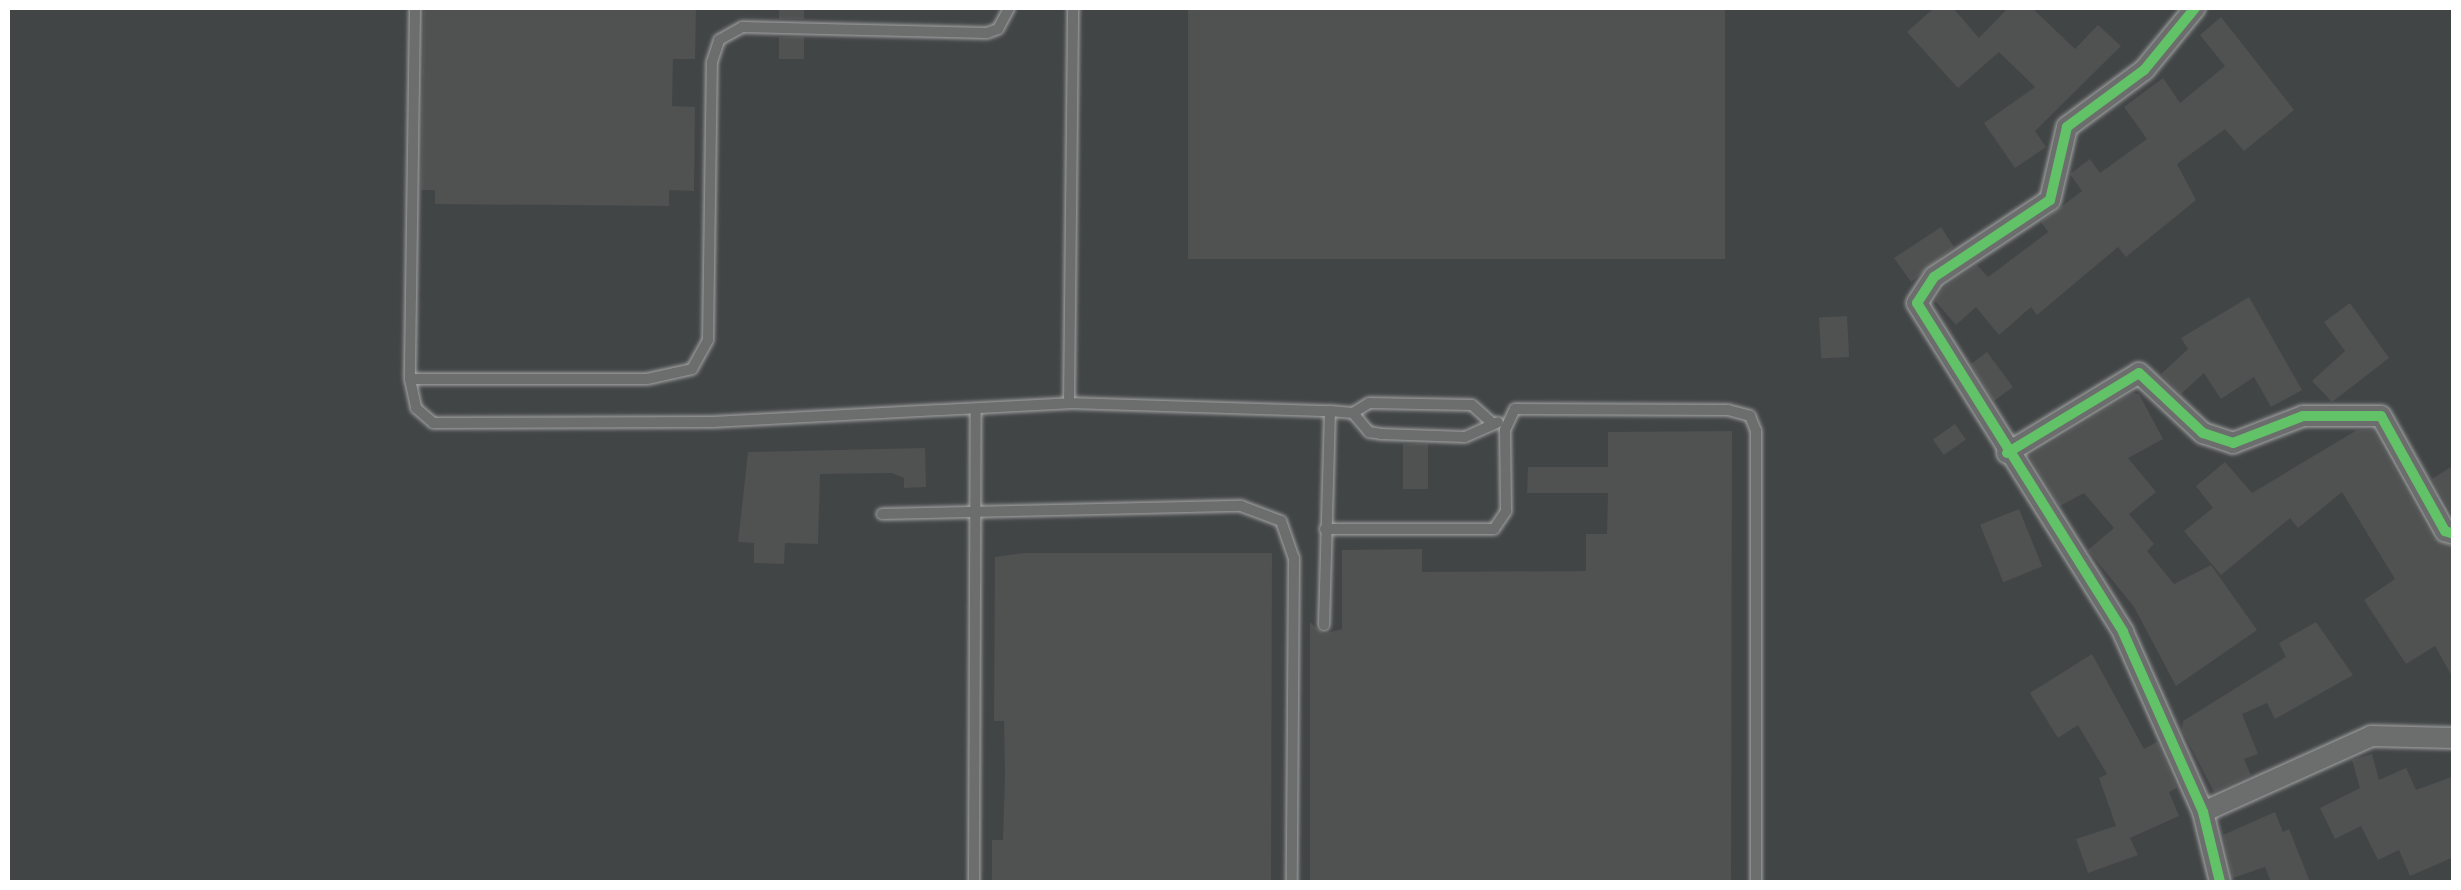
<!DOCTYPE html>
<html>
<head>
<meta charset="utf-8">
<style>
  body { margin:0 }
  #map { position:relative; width:2461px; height:890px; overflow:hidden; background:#38393a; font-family:Sriracha,sans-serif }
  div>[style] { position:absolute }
  .built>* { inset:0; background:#424546; transform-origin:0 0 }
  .building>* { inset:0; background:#505151; transform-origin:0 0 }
  .roads { filter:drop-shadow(0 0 2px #a5a6a6) drop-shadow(0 0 2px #a5a6a6) }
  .lane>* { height:10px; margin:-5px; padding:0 5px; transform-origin:5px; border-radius:5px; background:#6c6d6d }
  .street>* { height:20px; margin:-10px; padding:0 10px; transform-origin:10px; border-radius:10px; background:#6c6d6d }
  .cycleway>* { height:10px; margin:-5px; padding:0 5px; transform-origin:5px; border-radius:5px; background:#61c268 }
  span { translate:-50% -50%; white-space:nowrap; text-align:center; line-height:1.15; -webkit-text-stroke:10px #2a2d2e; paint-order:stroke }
  .frame { position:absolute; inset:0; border:10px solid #fff; pointer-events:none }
</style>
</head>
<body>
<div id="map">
  <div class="built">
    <div style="left:8px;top:8px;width:2445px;height:874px"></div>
  </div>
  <div class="building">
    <div style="clip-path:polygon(424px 8px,696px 8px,695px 59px,673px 59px,672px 106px,695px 107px,694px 191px,669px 190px,669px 206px,435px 204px,435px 190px,421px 190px)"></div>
    <div style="left:779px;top:8px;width:25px;height:11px"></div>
    <div style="left:1188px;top:8px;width:537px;height:251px"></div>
    <div style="clip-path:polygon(1934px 8px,1953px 8px,1979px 38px,2008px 8px,2032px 8px,2075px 49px,2098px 25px,2121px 46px,2035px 131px,2046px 147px,2015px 168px,1984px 123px,2035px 87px,1999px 52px,1958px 88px,1907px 32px)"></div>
    <div style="clip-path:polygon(2221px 17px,2294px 110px,2244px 151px,2225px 129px,2177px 164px,2196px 200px,2126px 257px,2118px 247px,2037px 315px,2031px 307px,1999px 335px,1976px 307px,1956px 325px,1935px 301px,1944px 287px,1977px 265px,1988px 277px,2048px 232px,2041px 222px,2082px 191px,2070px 174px,2090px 159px,2100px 173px,2147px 139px,2124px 107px,2163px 78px,2180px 103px,2225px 66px,2200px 35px)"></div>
    <div style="left:779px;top:37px;width:25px;height:22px"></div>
    <div style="clip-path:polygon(1941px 227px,1954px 247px,1911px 282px,1894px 258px)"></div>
    <div style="clip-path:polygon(2249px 297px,2302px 390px,2271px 407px,2254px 377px,2221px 399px,2204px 373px,2181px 394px,2161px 374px,2188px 349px,2181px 338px)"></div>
    <div style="clip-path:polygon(2350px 303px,2389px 358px,2332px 402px,2312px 381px,2345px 351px,2324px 322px)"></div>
    <div style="left:1847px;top:316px;width:41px;height:28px;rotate:87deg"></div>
    <div style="clip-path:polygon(1987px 352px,2013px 387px,1994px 401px,1971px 364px)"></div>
    <div style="clip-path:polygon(2132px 393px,2139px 394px,2163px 439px,2128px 458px,2156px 492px,2129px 514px,2154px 544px,2147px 551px,2174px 584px,2211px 565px,2257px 630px,2176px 686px,2134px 607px,2088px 550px,2114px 528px,2084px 493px,2060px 506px,2029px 456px)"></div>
    <div style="left:1955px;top:424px;width:19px;height:27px;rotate:55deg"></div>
    <div style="clip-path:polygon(2357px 430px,2373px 430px,2433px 538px,2454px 547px,2454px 680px,2435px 646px,2406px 664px,2364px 600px,2395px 579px,2342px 492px,2298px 528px,2290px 518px,2221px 575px,2184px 531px,2213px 508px,2196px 486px,2225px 462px,2252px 493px)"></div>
    <div style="clip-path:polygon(1732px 431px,1731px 882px,1310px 882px,1310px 622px,1323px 634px,1342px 629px,1342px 550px,1422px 549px,1422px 572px,1586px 571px,1586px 534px,1607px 534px,1608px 493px,1527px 493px,1528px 467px,1608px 467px,1608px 432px)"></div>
    <div style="left:1403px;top:444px;width:25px;height:45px"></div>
    <div style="clip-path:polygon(925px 448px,926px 487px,904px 488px,904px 478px,892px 473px,820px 474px,818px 544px,785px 543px,784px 564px,754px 563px,754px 543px,738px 542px,748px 452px)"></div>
    <div style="clip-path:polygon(2454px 465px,2454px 518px,2432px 479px)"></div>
    <div style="left:2019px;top:509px;width:62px;height:42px;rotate:68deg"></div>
    <div style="clip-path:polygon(1024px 553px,1272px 553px,1271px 882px,992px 882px,992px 840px,1003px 840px,1005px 775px,1004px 721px,994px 721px,995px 557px)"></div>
    <div style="clip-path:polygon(2316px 622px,2353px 675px,2275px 719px,2267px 703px,2242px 714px,2258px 754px,2244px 759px,2251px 775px,2214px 792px,2182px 730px,2183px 721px,2286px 657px,2279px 643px)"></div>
    <div style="clip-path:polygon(2092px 654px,2144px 749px,2157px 742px,2177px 788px,2169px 792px,2179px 816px,2130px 838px,2138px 855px,2088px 873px,2076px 839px,2116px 826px,2099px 778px,2107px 774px,2078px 725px,2058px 738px,2030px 693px)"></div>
    <div style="clip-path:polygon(2372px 754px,2379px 780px,2406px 768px,2416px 790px,2454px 776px,2454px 857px,2410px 876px,2399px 850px,2378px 860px,2361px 826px,2335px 839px,2320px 808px,2360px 788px,2352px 760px)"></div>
    <div style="clip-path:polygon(2275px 812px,2283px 832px,2289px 829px,2310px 882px,2271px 882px,2265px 867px,2233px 878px,2223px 835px)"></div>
  </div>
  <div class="roads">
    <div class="lane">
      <div style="left:415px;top:8px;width:371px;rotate:90.8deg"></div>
      <div style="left:410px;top:379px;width:30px;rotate:78deg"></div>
      <div style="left:416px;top:408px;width:23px;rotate:41deg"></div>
      <div style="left:433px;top:423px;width:279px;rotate:-0.2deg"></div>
      <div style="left:712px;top:422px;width:358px;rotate:-3deg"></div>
      <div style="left:1069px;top:403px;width:261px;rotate:1.8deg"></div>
      <div style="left:410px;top:379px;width:237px"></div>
      <div style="left:647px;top:379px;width:46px;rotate:-12.5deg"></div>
      <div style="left:692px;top:369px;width:33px;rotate:-61deg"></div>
      <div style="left:708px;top:340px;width:278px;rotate:-89.2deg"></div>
      <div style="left:712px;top:62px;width:23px;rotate:-72deg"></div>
      <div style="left:719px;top:40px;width:26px;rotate:-29deg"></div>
      <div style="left:742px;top:27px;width:245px;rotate:1.4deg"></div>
      <div style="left:987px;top:33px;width:12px;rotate:-20deg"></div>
      <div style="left:998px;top:29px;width:24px;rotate:-62deg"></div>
      <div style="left:1069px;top:403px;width:395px;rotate:-89.4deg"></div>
      <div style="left:1353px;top:413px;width:25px;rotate:50deg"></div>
      <div style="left:1369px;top:432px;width:12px;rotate:9deg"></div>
      <div style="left:1381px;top:434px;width:84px;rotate:2deg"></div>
      <div style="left:1465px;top:437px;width:36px;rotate:-24deg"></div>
      <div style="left:882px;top:514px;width:359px;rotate:-1.3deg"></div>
      <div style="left:1241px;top:506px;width:43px;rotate:20.6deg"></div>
      <div style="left:1281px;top:521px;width:39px;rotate:71deg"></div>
      <div style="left:1294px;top:558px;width:324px;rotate:90.4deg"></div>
      <div style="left:1325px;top:529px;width:169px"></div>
      <div style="left:1494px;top:529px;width:22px;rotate:-56deg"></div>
      <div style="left:1506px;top:511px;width:81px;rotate:-90.7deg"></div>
      <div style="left:1505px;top:430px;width:23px;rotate:-65deg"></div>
      <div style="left:1515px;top:409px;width:213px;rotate:0.3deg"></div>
      <div style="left:1728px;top:410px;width:23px;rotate:15deg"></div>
      <div style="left:1750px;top:416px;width:16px;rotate:68deg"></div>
      <div style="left:1756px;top:431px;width:451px;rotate:90deg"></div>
      <div style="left:1324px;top:625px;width:214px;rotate:-88.4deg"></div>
      <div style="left:1330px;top:411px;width:23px;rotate:5deg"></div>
      <div style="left:1353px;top:413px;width:19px;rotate:-32deg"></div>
      <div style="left:1369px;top:403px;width:103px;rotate:1.1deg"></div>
      <div style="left:1472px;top:405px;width:27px;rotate:42deg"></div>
      <div style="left:974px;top:882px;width:472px;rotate:-89.8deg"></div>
    </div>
    <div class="street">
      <div style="left:2195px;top:8px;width:80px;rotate:129.4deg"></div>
      <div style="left:2144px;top:70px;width:96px;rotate:143.5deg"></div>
      <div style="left:2067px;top:127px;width:75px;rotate:103.1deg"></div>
      <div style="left:2050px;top:200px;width:139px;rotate:146.4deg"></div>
      <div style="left:1934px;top:277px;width:31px;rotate:123deg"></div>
      <div style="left:1917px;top:303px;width:388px;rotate:57.9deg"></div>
      <div style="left:2123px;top:632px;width:197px;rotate:66deg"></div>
      <div style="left:2203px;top:812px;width:72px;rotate:76.3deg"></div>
      <div style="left:2007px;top:453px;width:154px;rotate:-31.2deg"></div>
      <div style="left:2139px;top:373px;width:88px;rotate:43.2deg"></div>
      <div style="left:2203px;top:433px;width:32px;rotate:18deg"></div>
      <div style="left:2233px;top:443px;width:75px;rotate:-21.1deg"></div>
      <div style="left:2303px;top:416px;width:78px"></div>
      <div style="left:2381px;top:416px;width:132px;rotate:60.9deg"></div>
      <div style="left:2445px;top:531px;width:9px;rotate:18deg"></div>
      <div style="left:2203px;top:812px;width:184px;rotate:-24.3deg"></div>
      <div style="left:2371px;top:736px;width:83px;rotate:1.4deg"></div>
    </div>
  </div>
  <div class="cycleway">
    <div style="left:2195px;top:8px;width:80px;rotate:129.4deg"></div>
    <div style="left:2144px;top:70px;width:96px;rotate:143.5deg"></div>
    <div style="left:2067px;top:127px;width:75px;rotate:103.1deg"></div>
    <div style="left:2050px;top:200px;width:139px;rotate:146.4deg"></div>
    <div style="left:1934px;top:277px;width:31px;rotate:123deg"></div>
    <div style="left:1917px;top:303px;width:388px;rotate:57.9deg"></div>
    <div style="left:2123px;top:632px;width:197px;rotate:66deg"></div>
    <div style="left:2203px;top:812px;width:72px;rotate:76.3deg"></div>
    <div style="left:2007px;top:453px;width:154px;rotate:-31.2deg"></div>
    <div style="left:2139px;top:373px;width:88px;rotate:43.2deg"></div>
    <div style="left:2203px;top:433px;width:32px;rotate:18deg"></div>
    <div style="left:2233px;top:443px;width:75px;rotate:-21.1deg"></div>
    <div style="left:2303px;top:416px;width:78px"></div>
    <div style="left:2381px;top:416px;width:132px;rotate:60.9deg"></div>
    <div style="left:2445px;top:531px;width:9px;rotate:18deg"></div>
  </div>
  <div class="frame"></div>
</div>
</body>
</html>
